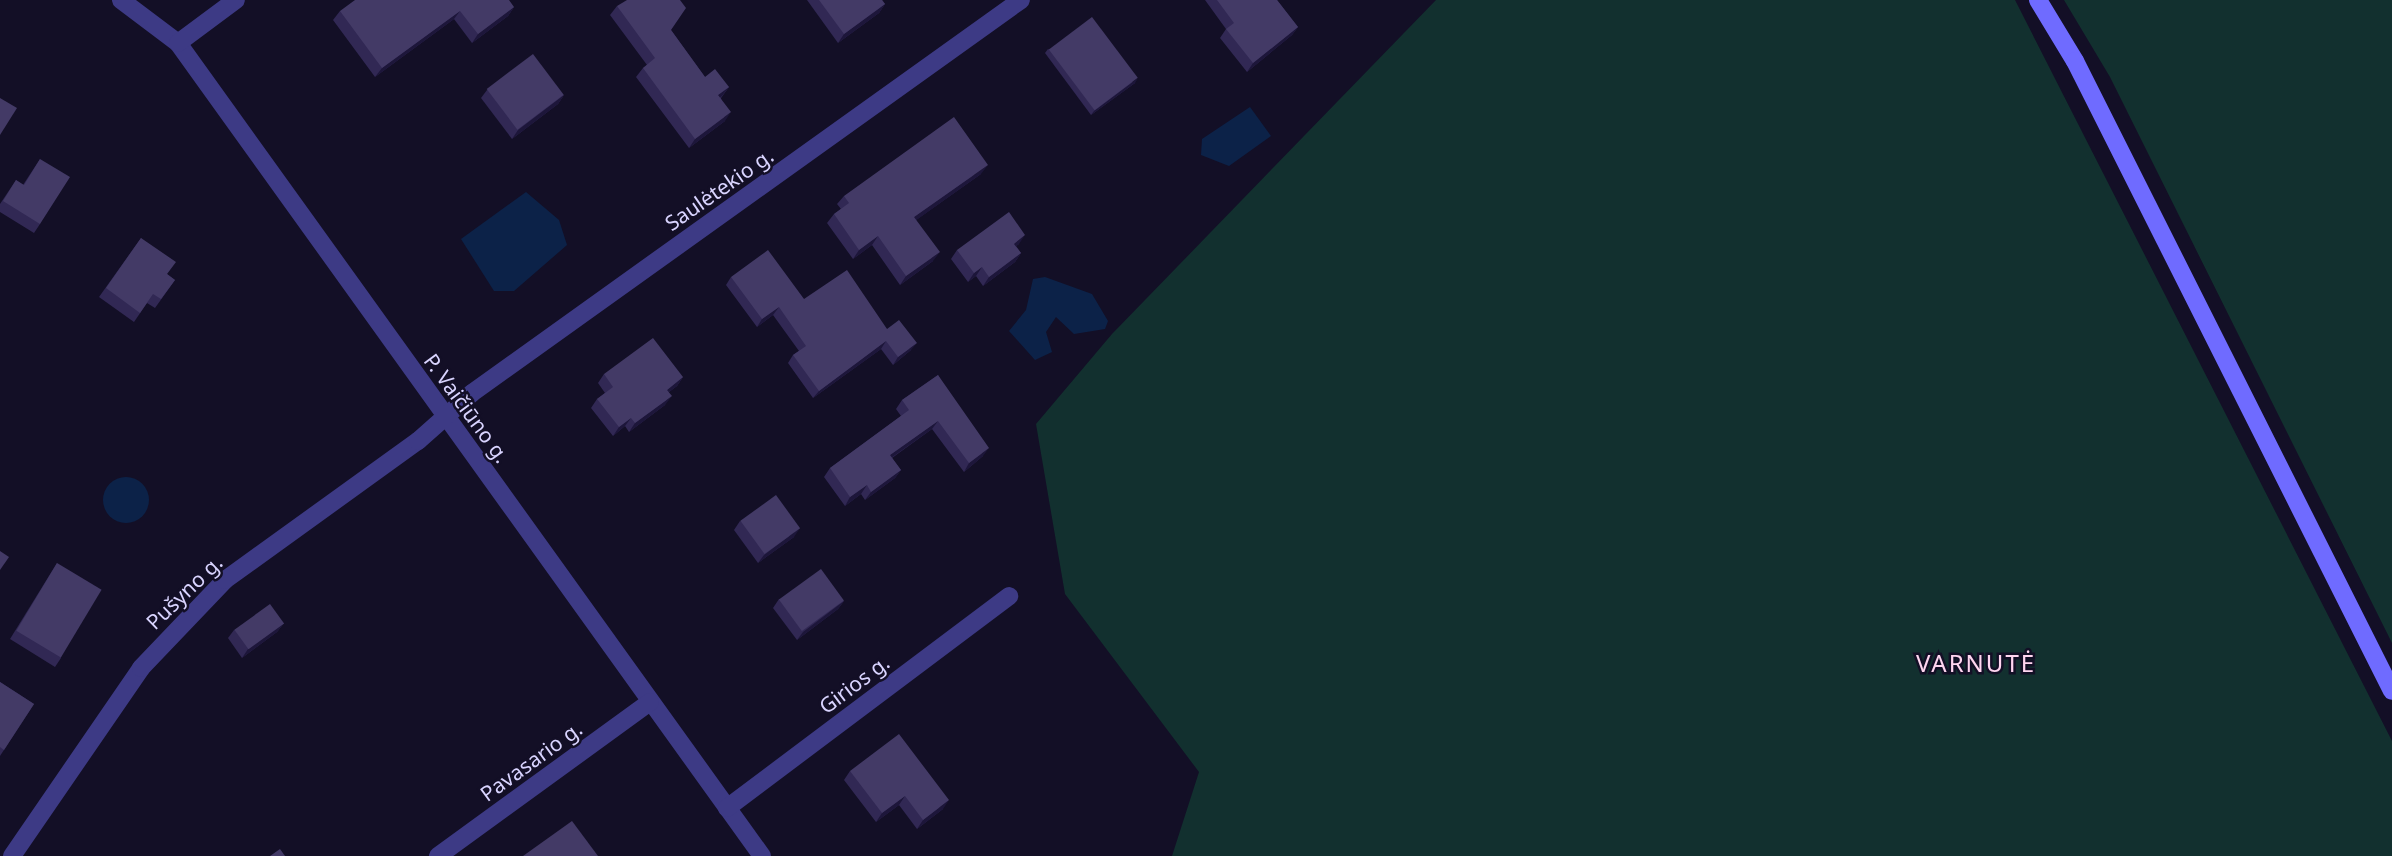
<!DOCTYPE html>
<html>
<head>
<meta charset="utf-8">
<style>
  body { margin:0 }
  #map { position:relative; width:2392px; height:856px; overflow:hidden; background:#130f26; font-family:"Noto Sans",sans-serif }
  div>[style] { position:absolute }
  .green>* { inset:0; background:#12302f }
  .water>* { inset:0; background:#0c2248 }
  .round { border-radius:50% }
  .street>* { height:18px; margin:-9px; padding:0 9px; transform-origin:9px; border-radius:9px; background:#3d3a85 }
  .secondary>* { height:18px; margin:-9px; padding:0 9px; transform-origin:9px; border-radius:9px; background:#6f6bff }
  .wall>* { inset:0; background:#312854 }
  .shaded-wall>* { inset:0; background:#1d163a }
  .building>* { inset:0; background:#433a66; transform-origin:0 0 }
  span { translate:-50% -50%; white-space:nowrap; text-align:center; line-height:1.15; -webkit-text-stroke:5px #130f26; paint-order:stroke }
  .street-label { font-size:21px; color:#d9d4ff }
  .quarter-label { font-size:24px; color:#ffd6f0; letter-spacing:2px }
</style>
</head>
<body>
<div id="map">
  <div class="green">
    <div style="clip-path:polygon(1436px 0,2015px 0,2392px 741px,2392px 856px,1172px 856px,1199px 772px,1065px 594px,1036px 424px,1112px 334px)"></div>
    <div style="clip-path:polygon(2064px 0,2392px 0,2392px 643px,2110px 77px)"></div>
  </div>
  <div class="water">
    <div style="clip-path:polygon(1250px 107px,1271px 136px,1229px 166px,1201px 155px,1202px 139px)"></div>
    <div style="clip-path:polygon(526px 192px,559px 220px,567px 245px,514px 291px,494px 291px,461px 239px)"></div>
    <div style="clip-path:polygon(1045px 277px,1092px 294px,1108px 321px,1105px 329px,1074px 334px,1056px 317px,1046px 332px,1052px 352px,1035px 360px,1009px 331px,1026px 310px,1033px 279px)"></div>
    <div class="round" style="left:103px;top:477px;width:46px;height:46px"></div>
  </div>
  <div class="street">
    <div style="left:121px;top:0;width:71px;rotate:37deg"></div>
    <div style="left:178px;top:43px;width:1001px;rotate:54.31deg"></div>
    <div style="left:178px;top:43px;width:72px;rotate:-36.6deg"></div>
    <div style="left:727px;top:808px;width:353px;rotate:-36.9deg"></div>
    <div style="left:12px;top:856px;width:228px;rotate:-55.5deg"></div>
    <div style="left:141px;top:668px;width:122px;rotate:-46.3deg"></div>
    <div style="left:225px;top:580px;width:238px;rotate:-35.8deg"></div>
    <div style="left:418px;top:441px;width:72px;rotate:-41.6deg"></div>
    <div style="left:472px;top:393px;width:675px;rotate:-35.6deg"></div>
    <div style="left:438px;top:856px;width:262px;rotate:-36deg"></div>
  </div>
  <div class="secondary">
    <div style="left:2038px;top:0;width:71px;rotate:58.8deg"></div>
    <div style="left:2075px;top:61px;width:705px;rotate:63.29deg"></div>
  </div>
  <div class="wall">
    <div style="clip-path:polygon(807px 0,882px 0,885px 4px,879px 13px,838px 43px)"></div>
    <div style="clip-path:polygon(1205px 0,1277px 0,1298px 27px,1292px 35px,1247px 72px,1220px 38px,1226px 29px)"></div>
    <div style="clip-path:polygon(617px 6px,671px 30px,705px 77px,729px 87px,721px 98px,725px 121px,689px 148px,636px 77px,643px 68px,647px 65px,610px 15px)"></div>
    <div style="clip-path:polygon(514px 7px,508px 16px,472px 43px,454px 19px,375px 77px,333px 20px,340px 11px)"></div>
    <div style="clip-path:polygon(1048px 49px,1135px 83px,1091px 115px,1045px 53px)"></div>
    <div style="clip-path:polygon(487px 90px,564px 95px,558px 104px,512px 139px,481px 98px)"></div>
    <div style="clip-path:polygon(40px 159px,40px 224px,34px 233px,0 212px,0 204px,16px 180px,23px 185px)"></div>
    <div style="clip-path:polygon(981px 174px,916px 220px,933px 261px,900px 285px,872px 245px,853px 259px,827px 223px,834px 214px,841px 209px,837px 204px,844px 196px)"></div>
    <div style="clip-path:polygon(141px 238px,167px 274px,175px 280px,155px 308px,147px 303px,134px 322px,99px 297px)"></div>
    <div style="clip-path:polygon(1019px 244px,1016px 246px,1021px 253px,1015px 262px,983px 286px,976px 276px,968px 282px,951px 259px,957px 250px)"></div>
    <div style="clip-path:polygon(731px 277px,804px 299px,887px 329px,911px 350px,893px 365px,881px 349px,813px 398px,788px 363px,793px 355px,799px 351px,773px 315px,757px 327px,726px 285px)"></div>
    <div style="clip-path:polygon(604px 374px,683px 377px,677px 386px,669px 392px,665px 405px,629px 432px,625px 426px,613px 436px,591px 408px,597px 399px,605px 393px,598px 383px)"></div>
    <div style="clip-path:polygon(938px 375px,983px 456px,964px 472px,932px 429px,892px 458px,901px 470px,895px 478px,865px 500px,861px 494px,845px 506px,824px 477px,830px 468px,901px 416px,896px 409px,902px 400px)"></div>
    <div style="clip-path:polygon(740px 521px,794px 537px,758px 563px,734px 530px)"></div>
    <div style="clip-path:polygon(57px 563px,61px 658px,55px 667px,10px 639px)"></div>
    <div style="clip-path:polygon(779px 599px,844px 601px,838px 609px,797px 640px,773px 608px)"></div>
    <div style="clip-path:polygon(284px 623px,277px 632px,242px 658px,228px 638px,234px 630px)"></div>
    <div style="clip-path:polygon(0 682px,34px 704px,0 756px)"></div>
    <div style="clip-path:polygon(850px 771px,943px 809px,917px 829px,899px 805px,876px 822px,844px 780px)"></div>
  </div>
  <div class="shaded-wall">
    <div style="clip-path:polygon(885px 4px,879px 13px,838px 43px,844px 34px)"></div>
    <div style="clip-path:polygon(514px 7px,508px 16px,472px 43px,478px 34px)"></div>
    <div style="clip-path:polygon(460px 11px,454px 19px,375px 77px,382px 68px)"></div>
    <div style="clip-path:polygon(1298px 27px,1292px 35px,1247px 72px,1253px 63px)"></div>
    <div style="clip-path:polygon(1138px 78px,1135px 83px,1091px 115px,1094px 111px)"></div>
    <div style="clip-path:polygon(729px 87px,722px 96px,712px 104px,718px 95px)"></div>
    <div style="clip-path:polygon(564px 95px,558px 104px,512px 139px,518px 130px)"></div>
    <div style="clip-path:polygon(731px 112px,725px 121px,689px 148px,695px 139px)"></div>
    <div style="clip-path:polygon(988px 165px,981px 174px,908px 226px,914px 217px)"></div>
    <div style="clip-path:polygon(1025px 235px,1019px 244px,1008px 252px,1014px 244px)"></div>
    <div style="clip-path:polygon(878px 236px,872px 245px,853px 259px,859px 250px)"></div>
    <div style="clip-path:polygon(940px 252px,933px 261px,900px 285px,906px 276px)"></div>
    <div style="clip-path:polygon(1021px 253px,1015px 262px,983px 286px,989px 277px)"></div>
    <div style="clip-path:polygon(982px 267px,976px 276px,968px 282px,974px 273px)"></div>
    <div style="clip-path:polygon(779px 307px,773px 315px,757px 327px,762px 319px)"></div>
    <div style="clip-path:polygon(886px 341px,881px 349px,813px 398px,819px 391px)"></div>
    <div style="clip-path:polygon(917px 343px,911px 350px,893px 365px,898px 357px)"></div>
    <div style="clip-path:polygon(683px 377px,677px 386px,661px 398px,667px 390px)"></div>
    <div style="clip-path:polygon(672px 396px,665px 405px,629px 432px,635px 423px)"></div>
    <div style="clip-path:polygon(631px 418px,625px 426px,613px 436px,619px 427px)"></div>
    <div style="clip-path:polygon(938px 421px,932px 429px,884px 463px,890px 455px)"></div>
    <div style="clip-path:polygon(989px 448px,983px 456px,964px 472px,969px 463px)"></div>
    <div style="clip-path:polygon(901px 470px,895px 478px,865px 500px,871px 492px)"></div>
    <div style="clip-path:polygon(867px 485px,861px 494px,845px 506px,850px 497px)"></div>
    <div style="clip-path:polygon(800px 528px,794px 537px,758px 563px,764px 555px)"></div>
    <div style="clip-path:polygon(844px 601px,838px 609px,797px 640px,803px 632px)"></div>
    <div style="clip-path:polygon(284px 623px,277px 632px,242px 658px,248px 649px)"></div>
    <div style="clip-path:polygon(905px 796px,899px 805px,876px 822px,882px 813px)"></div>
    <div style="clip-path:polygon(949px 800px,943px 809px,917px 829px,923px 820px)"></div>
  </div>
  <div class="building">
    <div style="clip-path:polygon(355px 0,509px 0,514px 7px,478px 34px,460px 11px,382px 68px,340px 11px)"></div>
    <div style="clip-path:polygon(627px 0,680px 0,686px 8px,671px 30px,705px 77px,715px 69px,729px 87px,718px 95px,731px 112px,695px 139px,643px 68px,655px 58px,617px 6px)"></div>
    <div style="clip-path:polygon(819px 0,882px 0,885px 4px,844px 34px)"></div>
    <div style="clip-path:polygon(1217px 0,1277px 0,1298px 27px,1253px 63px,1226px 29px,1234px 23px)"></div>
    <div style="left:1092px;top:17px;width:76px;height:54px;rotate:53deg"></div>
    <div style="left:533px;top:54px;width:51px;height:58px;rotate:53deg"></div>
    <div style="clip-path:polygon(0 98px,17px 108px,0 135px)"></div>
    <div style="clip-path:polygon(954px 117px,988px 165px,914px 217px,940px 252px,906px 276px,878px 236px,859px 250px,834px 214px,849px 203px,844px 196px)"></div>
    <div style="clip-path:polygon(40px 159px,70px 177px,40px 224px,3px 201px,16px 180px,24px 185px)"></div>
    <div style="clip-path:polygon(1009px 212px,1025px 235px,1014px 244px,1021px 253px,989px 277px,982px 267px,974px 273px,957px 250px)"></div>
    <div style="clip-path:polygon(141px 238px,176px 262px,167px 274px,175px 280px,161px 299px,153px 294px,140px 313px,106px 288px)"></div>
    <div style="clip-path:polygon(768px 250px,804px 299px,847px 270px,887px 329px,899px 320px,917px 343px,898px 357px,886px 341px,819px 391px,793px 355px,806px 346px,779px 307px,762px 319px,731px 277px)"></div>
    <div style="clip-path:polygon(653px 338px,683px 377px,667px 390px,672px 396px,635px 423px,631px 418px,619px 427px,597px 399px,613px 387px,604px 374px)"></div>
    <div style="clip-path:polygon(938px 375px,989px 448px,969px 463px,938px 421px,890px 455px,901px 470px,871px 492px,867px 485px,850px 497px,830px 468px,909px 410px,902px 400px)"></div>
    <div style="left:776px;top:495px;width:41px;height:44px;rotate:54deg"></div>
    <div style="clip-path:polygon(0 551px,9px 557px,0 570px)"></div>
    <div style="left:57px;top:563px;width:52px;height:79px;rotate:31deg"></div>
    <div style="left:821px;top:569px;width:39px;height:52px;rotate:54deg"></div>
    <div style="left:270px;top:604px;width:24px;height:44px;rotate:54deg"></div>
    <div style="clip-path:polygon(0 682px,34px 704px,4px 750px,0 747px)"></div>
    <div style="clip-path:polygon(899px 734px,949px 800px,923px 820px,905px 796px,882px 813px,850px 771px)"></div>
    <div style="clip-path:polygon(572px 821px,598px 856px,523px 856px)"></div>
    <div style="clip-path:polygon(280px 849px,285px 856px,270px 856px)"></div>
  </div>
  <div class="street-label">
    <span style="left:719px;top:189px;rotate:-35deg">Saulėtekio g.</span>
    <span style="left:467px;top:408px;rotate:54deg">P. Vaičiūno g.</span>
    <span style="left:184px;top:592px;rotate:-44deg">Pušyno g.</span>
    <span style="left:854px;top:684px;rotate:-37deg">Girios g.</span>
    <span style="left:531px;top:761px;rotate:-36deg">Pavasario g.</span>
  </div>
  <div class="quarter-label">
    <span style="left:1976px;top:663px">VARNUTĖ</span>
  </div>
</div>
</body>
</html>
